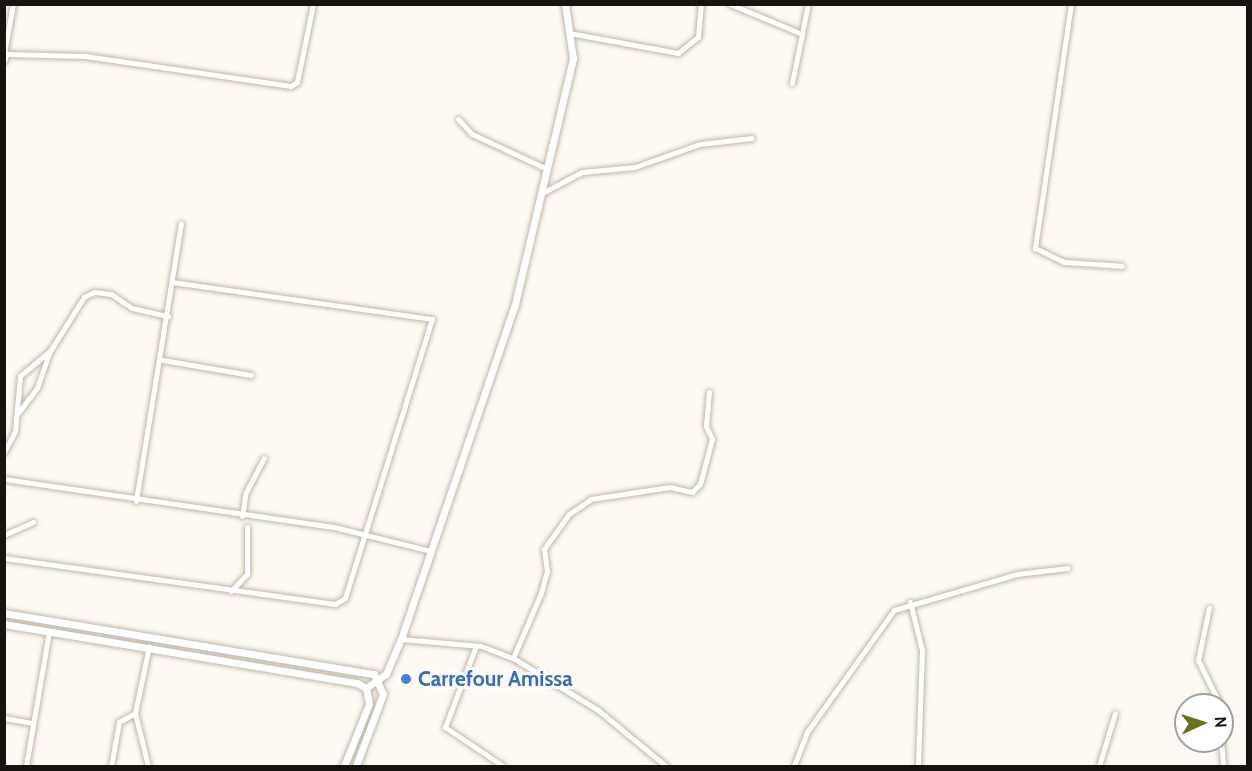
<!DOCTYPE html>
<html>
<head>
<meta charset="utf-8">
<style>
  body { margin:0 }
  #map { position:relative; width:1252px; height:771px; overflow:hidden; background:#fef9f3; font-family:Cabin,sans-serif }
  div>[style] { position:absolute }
  .roads { filter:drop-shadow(0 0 2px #c2b6a7) drop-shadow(0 0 2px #c2b6a7) }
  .minor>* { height:5px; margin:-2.5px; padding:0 2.5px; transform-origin:2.5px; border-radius:2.5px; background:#fff }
  .tertiary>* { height:7px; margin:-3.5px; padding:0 3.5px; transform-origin:3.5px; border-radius:3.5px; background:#fff }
  .dots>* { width:16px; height:16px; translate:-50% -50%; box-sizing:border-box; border:3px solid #fff; border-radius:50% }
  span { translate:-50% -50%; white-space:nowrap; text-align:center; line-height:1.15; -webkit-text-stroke:6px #fff; paint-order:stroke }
  .shop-label { font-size:21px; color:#366cbe; font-weight:700 }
  .left { translate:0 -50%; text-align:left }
  .frame { position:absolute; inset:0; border:6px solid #17130e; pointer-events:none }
  .north { position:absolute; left:1174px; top:693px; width:60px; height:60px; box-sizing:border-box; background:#fff; border:2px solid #a2a19f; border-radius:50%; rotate:87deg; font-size:16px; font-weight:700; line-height:24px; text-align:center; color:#17130e }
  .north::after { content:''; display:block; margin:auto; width:21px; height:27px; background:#6a7118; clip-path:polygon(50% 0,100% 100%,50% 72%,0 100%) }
</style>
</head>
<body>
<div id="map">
  <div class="roads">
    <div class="minor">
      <div style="left:730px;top:4px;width:78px;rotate:22.6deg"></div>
      <div style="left:802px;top:34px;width:50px;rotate:101.5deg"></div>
      <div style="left:1071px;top:4px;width:247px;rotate:98.4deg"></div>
      <div style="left:1035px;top:248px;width:32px;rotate:26deg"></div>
      <div style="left:1064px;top:262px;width:58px;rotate:3.9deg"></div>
      <div style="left:569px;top:33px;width:111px;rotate:10.4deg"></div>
      <div style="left:678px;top:53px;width:26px;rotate:-39deg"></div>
      <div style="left:698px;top:37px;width:33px;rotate:-85deg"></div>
      <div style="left:802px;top:34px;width:31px;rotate:-79deg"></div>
      <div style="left:4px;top:53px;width:50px;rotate:-79.6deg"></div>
      <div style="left:4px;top:61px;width:8px;rotate:-67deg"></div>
      <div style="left:7px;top:54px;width:78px;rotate:1.5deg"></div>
      <div style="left:85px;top:56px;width:208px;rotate:8.3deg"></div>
      <div style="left:291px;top:86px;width:7px;rotate:-34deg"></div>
      <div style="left:297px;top:82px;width:80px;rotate:-78.4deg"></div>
      <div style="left:458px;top:119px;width:21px;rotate:47deg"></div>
      <div style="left:472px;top:134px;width:83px;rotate:25deg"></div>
      <div style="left:542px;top:193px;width:45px;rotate:-27.7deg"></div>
      <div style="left:582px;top:172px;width:53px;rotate:-5.4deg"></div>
      <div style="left:635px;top:167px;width:69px;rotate:-19.5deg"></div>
      <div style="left:700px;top:144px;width:52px;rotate:-6.6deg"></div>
      <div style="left:162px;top:360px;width:90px;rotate:9.6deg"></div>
      <div style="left:18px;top:413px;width:31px;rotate:-53deg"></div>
      <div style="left:37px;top:388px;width:39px;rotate:-71deg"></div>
      <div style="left:4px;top:452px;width:24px;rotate:-62deg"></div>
      <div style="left:15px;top:431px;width:55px;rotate:-84.8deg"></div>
      <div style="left:20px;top:376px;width:39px;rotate:-40deg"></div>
      <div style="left:50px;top:351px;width:64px;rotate:-57.8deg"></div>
      <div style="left:84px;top:297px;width:11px;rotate:-27deg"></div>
      <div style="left:94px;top:292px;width:17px;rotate:7deg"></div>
      <div style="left:111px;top:294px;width:25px;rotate:34deg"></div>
      <div style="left:132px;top:308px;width:37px;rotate:13deg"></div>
      <div style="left:4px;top:479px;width:338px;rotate:8.3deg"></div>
      <div style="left:338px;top:528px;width:96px;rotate:13.9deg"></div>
      <div style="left:136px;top:501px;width:281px;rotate:-80.8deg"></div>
      <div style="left:242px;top:516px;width:24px;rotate:-81deg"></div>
      <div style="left:246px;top:492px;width:38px;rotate:-62deg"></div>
      <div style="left:4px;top:535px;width:32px;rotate:-24deg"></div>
      <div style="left:4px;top:558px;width:334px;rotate:7.9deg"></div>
      <div style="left:335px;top:604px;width:12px;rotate:-31deg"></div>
      <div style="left:345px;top:598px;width:292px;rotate:-72.7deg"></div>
      <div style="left:432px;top:319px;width:262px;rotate:-171.9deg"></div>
      <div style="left:231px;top:591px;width:23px;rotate:-47deg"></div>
      <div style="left:247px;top:574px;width:47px;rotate:-90deg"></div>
      <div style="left:910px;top:602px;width:49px;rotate:76deg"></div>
      <div style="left:922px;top:650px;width:116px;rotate:92deg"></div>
      <div style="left:1209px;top:608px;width:53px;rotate:101.9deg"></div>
      <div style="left:1198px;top:660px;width:50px;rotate:63.9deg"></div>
      <div style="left:401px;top:639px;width:80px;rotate:5deg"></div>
      <div style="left:481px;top:646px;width:34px;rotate:21deg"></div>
      <div style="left:513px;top:658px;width:100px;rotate:31.5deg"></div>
      <div style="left:598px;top:710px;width:88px;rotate:39.5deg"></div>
      <div style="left:476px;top:646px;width:87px;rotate:110.9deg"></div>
      <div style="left:445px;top:727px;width:70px;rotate:33.9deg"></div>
      <div style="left:513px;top:658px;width:71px;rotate:-66.7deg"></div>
      <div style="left:541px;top:593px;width:23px;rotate:-75deg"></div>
      <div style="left:547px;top:571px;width:22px;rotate:-98deg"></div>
      <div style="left:544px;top:549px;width:43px;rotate:-54.5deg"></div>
      <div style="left:569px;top:514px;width:27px;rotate:-34deg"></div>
      <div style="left:591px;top:499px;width:80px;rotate:-8.6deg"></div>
      <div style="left:670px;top:487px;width:23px;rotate:13deg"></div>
      <div style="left:692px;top:492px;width:11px;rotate:-45deg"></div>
      <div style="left:700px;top:484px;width:47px;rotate:-75.1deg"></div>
      <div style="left:712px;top:439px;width:14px;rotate:-115deg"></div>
      <div style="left:706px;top:426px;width:34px;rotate:-85deg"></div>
      <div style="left:4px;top:718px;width:28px;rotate:10deg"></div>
      <div style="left:1221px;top:741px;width:25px;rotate:85deg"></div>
      <div style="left:26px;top:766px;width:137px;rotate:-80.3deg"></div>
      <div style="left:111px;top:766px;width:45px;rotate:-79.7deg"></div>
      <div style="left:119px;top:722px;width:18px;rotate:-29deg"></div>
      <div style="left:148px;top:766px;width:55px;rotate:-103.8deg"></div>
      <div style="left:135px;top:713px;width:68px;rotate:-78.2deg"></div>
      <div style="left:794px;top:766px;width:36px;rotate:-69deg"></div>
      <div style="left:807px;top:732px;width:150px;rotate:-54.5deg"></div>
      <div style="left:894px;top:610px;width:128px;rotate:-16.3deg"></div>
      <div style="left:1017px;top:574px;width:51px;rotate:-6.7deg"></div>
      <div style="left:1099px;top:766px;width:55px;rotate:-73.2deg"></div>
    </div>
    <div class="tertiary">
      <div style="left:4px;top:613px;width:375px;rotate:9.4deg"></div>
      <div style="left:374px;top:674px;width:22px;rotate:66deg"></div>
      <div style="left:383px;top:694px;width:77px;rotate:110.6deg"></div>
      <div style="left:4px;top:624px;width:358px;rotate:9.5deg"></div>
      <div style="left:357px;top:683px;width:10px;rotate:29deg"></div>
      <div style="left:366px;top:688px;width:16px;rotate:79deg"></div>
      <div style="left:369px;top:704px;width:67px;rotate:112deg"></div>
      <div style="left:366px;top:688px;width:24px;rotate:-35deg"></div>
      <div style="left:386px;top:674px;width:38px;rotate:-67deg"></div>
      <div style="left:401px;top:639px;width:350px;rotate:-71.2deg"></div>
      <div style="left:514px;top:308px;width:257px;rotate:-76.7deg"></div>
      <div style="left:573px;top:58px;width:55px;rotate:-98.4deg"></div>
    </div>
  </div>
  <div class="dots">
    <div style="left:406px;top:679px;background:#3f7fe0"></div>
  </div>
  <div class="shop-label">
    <span class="left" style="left:418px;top:679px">Carrefour Amissa</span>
  </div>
  <div class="frame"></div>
  <div class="north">N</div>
</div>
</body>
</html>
